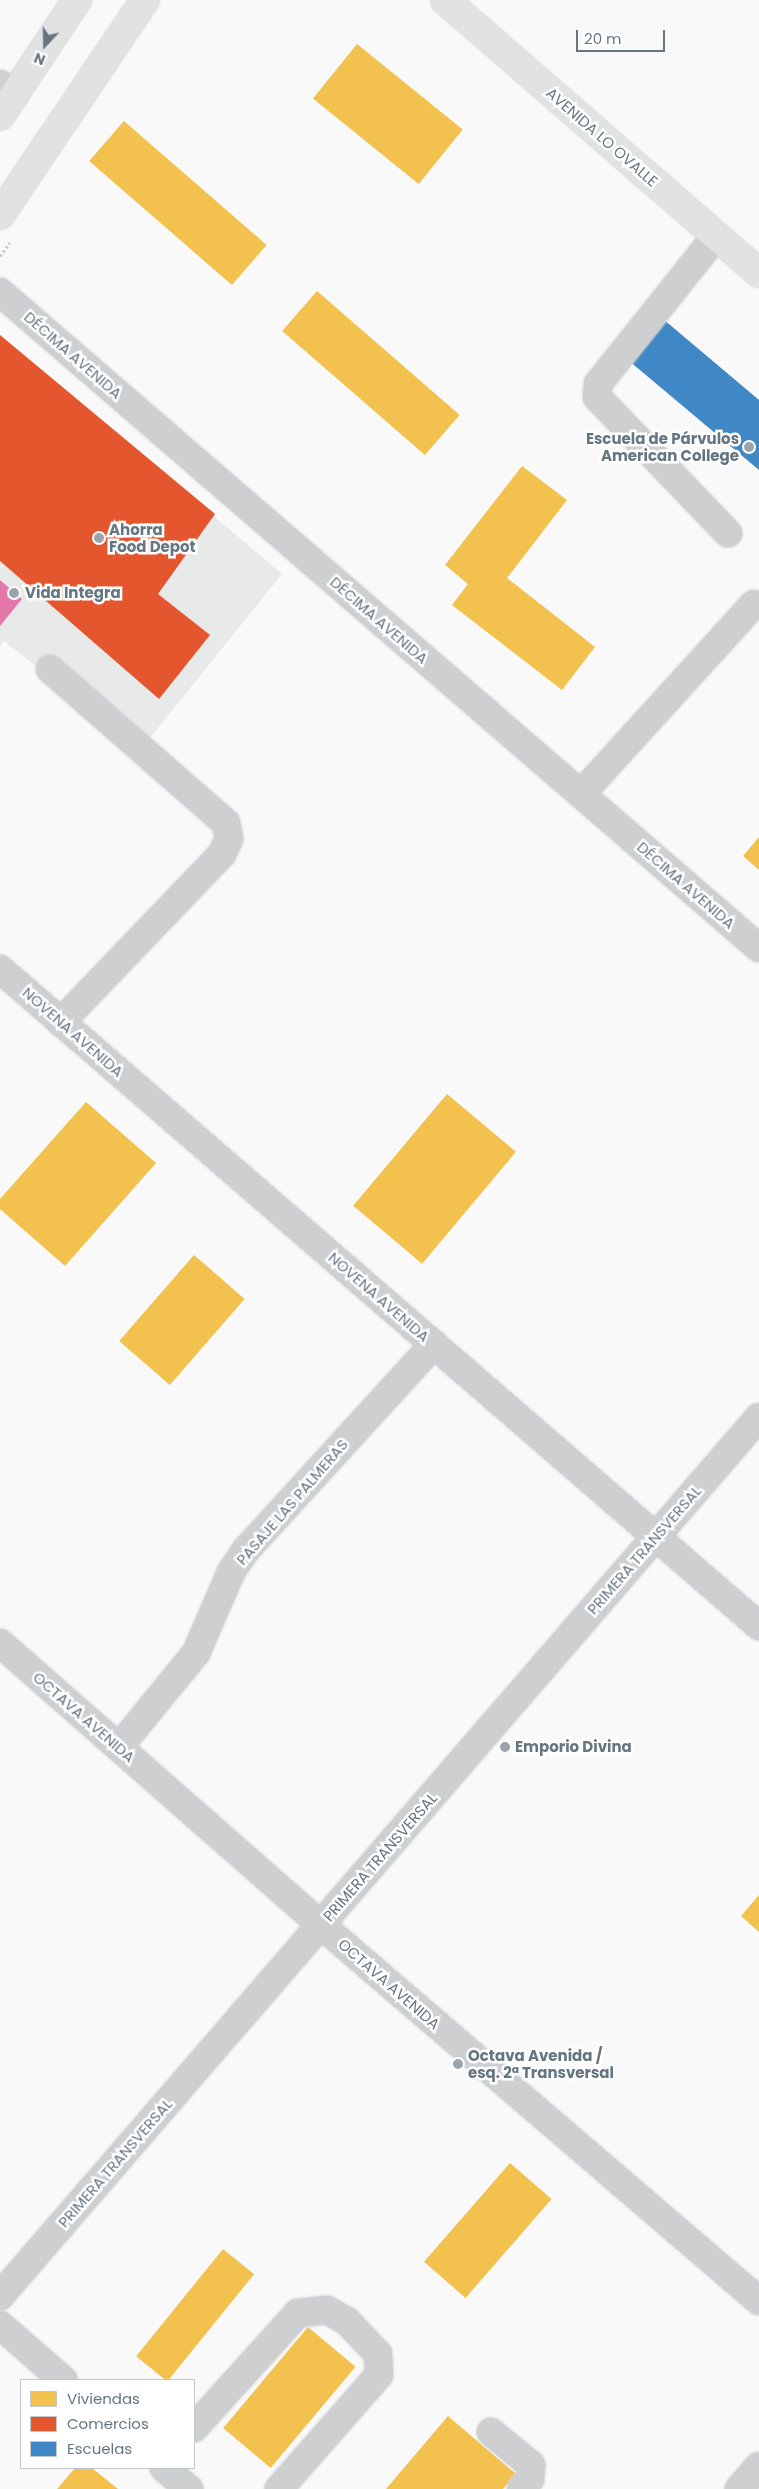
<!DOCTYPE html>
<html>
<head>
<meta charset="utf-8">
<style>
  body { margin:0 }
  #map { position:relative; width:759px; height:2489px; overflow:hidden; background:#f9f9f9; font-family:Poppins,sans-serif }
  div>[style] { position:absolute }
  .built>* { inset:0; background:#e8e9e9 }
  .homes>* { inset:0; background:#f2c14e; transform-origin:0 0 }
  .shops>* { inset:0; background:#e4572e }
  .schools>* { inset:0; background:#3f88c5 }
  .health>* { inset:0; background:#e377a8 }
  .path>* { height:3px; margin-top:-1.5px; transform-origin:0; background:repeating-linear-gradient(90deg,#cbcccd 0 2.5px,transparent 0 5px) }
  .roads { filter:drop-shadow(0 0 1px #d5d6d7) drop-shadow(0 0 1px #d5d6d7) }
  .minor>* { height:28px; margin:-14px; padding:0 14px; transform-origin:14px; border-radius:14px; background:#cecfd0 }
  .major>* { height:28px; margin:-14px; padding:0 14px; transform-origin:14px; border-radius:14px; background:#e1e2e2 }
  .dots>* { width:14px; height:14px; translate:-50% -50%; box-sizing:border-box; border:2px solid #fff; border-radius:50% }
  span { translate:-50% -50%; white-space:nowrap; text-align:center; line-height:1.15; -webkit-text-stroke:5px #fff; paint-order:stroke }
  .street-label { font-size:15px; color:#657683 }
  .poi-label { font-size:15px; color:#657683; font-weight:700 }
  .right { translate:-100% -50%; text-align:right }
  .left { translate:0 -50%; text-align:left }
  .legend { position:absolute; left:20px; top:2379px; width:175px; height:90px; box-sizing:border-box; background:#fff; border:1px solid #c1c8cd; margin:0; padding:6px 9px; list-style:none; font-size:15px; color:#657683 }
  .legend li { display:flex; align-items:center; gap:10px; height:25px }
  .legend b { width:25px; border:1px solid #c1c8cd }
  .north { position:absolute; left:20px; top:20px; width:50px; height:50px; -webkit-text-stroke:4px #fff; paint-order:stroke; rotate:201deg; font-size:14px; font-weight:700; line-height:20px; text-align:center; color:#657683 }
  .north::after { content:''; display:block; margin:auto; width:18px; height:22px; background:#657683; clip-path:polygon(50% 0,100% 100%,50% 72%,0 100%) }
  .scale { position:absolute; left:576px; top:30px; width:89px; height:22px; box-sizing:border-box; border:2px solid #657683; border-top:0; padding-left:6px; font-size:15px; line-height:18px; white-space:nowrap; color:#657683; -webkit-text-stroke:4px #fff; paint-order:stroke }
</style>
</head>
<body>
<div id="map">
  <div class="built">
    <div style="clip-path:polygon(0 335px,282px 574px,141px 749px,4px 641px,0 646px)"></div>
  </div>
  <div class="homes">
    <div style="left:357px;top:44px;width:136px;height:70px;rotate:39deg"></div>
    <div style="left:124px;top:121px;width:189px;height:53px;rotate:41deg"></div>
    <div style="left:317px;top:291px;width:189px;height:53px;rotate:41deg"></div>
    <div style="clip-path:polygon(522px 466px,567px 500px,507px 578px,595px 647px,562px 690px,452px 605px,468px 584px,445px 565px)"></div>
    <div style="clip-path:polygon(759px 837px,759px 870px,743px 856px)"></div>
    <div style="left:447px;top:1094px;width:90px;height:146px;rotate:40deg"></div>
    <div style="clip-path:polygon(86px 1102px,156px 1163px,65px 1266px,0 1209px,0 1199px)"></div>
    <div style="left:194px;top:1255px;width:67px;height:114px;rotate:41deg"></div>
    <div style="clip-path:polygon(759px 1895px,759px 1932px,741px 1916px)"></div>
    <div style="left:510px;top:2163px;width:55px;height:131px;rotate:41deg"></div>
    <div style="left:223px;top:2249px;width:40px;height:138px;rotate:39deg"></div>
    <div style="left:308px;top:2327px;width:62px;height:132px;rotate:40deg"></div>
    <div style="clip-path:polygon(448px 2416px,516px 2474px,503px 2489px,386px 2489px)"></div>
    <div style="clip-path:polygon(75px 2468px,92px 2468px,118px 2489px,57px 2489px)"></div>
  </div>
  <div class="shops">
    <div style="clip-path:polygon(0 335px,215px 514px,158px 594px,210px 635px,159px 699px,0 561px)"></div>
  </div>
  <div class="schools">
    <div style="clip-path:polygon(663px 319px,759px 400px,759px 470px,628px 360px)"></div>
  </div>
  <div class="health">
    <div style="clip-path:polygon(0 580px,22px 599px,0 626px)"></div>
  </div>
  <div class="path">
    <div style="left:0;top:256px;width:17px;rotate:-54deg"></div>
  </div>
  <div class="roads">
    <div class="minor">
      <div style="left:0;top:84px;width:18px;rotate:34deg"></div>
      <div style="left:716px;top:236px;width:189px;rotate:128.6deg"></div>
      <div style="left:598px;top:384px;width:13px;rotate:94deg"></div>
      <div style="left:597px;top:397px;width:189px;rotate:46.1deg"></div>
      <div style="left:0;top:292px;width:1003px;rotate:40.84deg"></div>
      <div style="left:50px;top:669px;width:234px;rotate:41.2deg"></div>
      <div style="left:226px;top:823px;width:16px;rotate:79deg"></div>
      <div style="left:229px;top:839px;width:17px;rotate:115deg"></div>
      <div style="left:222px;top:854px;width:233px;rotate:133.8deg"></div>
      <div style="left:581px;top:794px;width:257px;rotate:-47.7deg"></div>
      <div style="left:0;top:969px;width:1004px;rotate:40.88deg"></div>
      <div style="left:0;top:1643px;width:427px;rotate:41.3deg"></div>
      <div style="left:321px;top:1925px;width:577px;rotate:40.64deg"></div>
      <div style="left:119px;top:1747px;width:122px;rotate:-50.7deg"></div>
      <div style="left:196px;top:1653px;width:88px;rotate:-66.6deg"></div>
      <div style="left:231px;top:1572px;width:27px;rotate:-56deg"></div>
      <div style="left:246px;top:1550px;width:279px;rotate:-47.6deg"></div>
      <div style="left:0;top:2296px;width:1161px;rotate:-49.19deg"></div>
      <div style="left:0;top:2325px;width:84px;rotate:41.1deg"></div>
      <div style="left:194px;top:2428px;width:155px;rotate:-47.9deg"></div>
      <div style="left:298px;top:2313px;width:29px;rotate:-6deg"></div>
      <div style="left:327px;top:2310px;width:23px;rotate:29deg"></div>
      <div style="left:347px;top:2321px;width:45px;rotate:46.8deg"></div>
      <div style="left:378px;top:2354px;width:21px;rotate:87deg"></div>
      <div style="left:379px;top:2375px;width:152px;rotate:131.3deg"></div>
      <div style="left:491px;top:2432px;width:52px;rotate:39.5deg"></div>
      <div style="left:531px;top:2465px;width:14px;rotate:94deg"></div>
      <div style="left:530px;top:2479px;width:13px;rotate:132deg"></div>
      <div style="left:164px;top:2468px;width:33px;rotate:40deg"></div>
      <div style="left:739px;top:2489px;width:30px;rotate:-49deg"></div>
    </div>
    <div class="major">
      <div style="left:445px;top:0;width:416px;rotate:41deg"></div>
      <div style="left:0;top:116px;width:139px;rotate:-56.4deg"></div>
      <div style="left:0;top:215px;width:259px;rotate:-56deg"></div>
    </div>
  </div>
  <div class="dots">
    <div style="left:749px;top:447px;background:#99a4ac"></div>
    <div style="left:99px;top:538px;background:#99a4ac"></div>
    <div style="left:14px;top:593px;background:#99a4ac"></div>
    <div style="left:505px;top:1747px;background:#99a4ac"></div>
    <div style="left:458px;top:2064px;background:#99a4ac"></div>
  </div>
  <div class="street-label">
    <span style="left:602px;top:137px;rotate:41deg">AVENIDA LO OVALLE</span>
    <span style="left:73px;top:355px;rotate:41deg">DÉCIMA AVENIDA</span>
    <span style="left:379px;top:620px;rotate:41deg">DÉCIMA AVENIDA</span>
    <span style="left:686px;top:885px;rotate:41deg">DÉCIMA AVENIDA</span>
    <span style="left:73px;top:1032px;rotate:41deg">NOVENA AVENIDA</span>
    <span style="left:379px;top:1297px;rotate:41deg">NOVENA AVENIDA</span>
    <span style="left:292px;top:1502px;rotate:-49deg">PASAJE LAS PALMERAS</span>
    <span style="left:644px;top:1550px;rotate:-49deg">PRIMERA TRANSVERSAL</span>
    <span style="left:84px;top:1717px;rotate:41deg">OCTAVA AVENIDA</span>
    <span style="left:380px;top:1857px;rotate:-49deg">PRIMERA TRANSVERSAL</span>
    <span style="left:389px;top:1984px;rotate:41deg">OCTAVA AVENIDA</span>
    <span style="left:115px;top:2163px;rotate:-49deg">PRIMERA TRANSVERSAL</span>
  </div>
  <div class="poi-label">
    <span class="right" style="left:739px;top:447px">Escuela de Párvulos<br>American College</span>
    <span class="left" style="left:109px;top:538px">Ahorra<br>Food Depot</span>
    <span class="left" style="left:25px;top:593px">Vida Integra</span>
    <span class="left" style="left:515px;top:1747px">Emporio Divina</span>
    <span class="left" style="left:468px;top:2064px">Octava Avenida /<br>esq. 2ª Transversal</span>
  </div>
  <ul class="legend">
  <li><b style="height:14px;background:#f2c14e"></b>Viviendas</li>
  <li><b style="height:14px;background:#e4572e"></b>Comercios</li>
  <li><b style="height:14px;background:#3f88c5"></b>Escuelas</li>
  </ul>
  <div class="north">N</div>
  <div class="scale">20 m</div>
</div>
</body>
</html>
